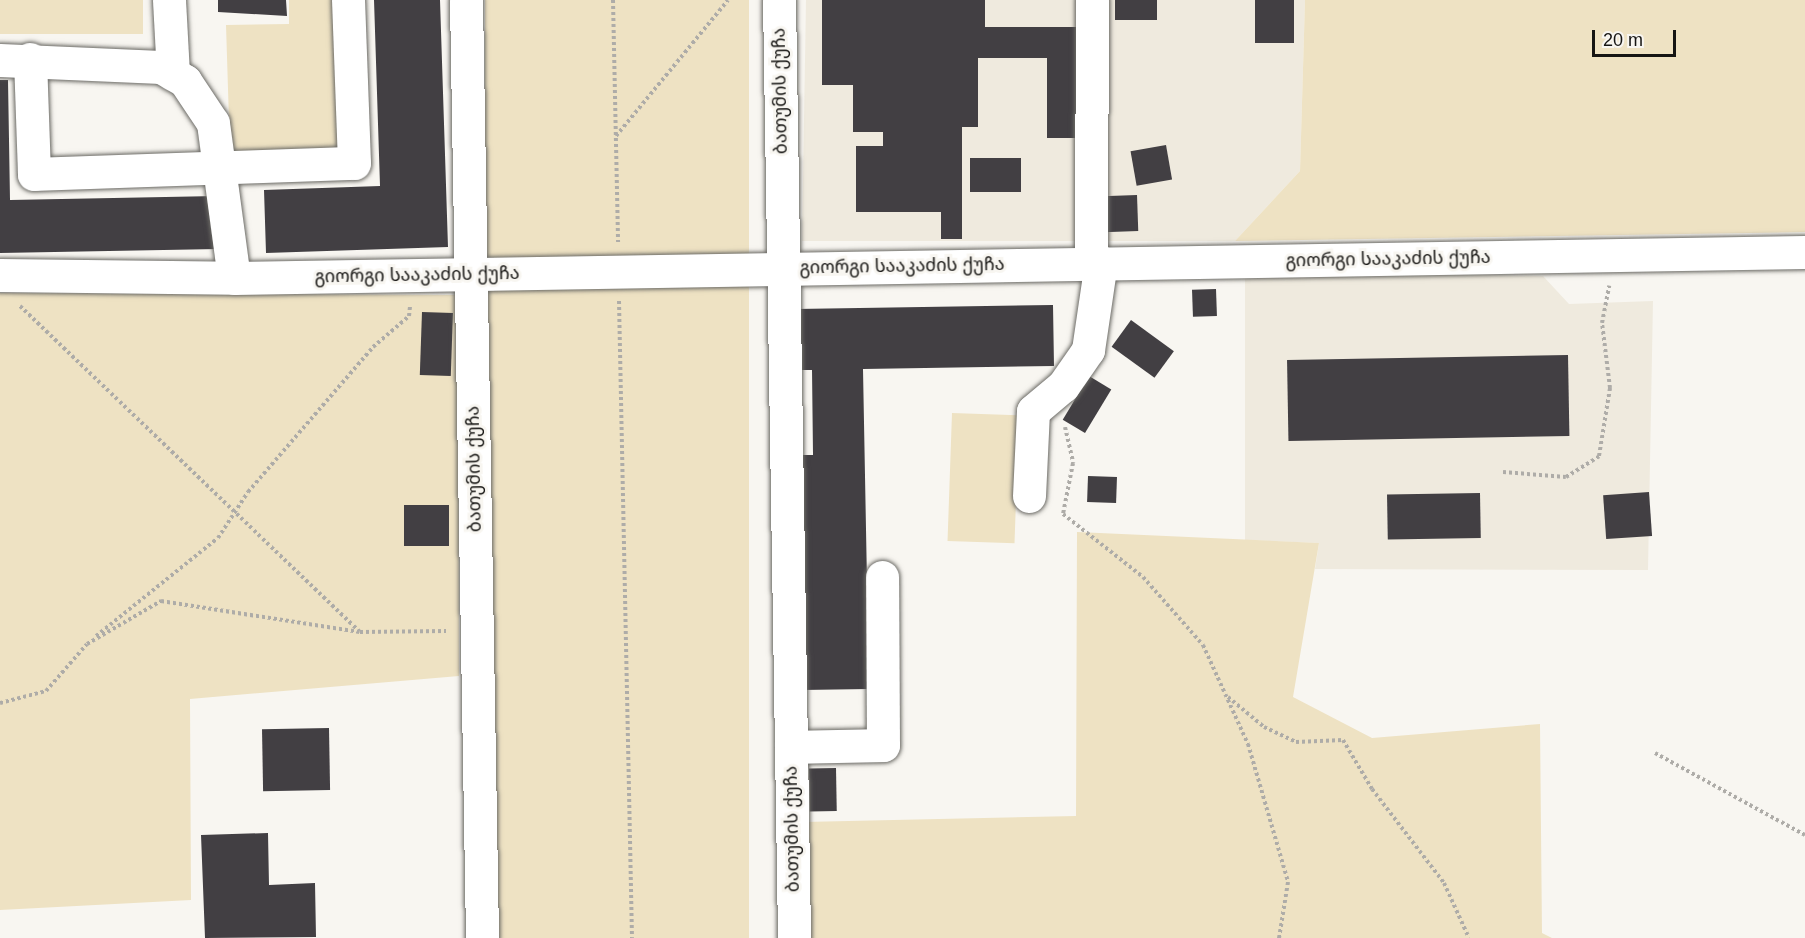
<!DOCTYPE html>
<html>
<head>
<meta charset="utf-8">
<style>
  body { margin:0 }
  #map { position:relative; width:1805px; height:938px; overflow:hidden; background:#f8f6f1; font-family:Arial,"Noto Sans Georgian",sans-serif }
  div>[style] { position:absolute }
  .built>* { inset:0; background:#efeade }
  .green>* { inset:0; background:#eee2c3; transform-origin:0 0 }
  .building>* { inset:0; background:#423f43; transform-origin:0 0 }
  .path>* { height:4px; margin-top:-2px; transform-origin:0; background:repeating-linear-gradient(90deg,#aeaca8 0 3px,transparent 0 6px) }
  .roads { filter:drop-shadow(0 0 2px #6b6a65) drop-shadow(0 0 2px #6b6a65) }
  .minor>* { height:33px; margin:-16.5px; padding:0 16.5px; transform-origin:16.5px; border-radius:16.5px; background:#fff }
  span { translate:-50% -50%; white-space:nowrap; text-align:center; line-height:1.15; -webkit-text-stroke:6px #f8f6f1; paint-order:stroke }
  .street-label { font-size:18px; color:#161513 }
  .scale { position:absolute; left:1592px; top:30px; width:84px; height:27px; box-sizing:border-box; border:3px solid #161513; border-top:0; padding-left:8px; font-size:18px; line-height:21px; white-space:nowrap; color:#161513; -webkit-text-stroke:4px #f8f6f1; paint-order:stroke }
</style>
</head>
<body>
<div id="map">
  <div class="built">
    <div style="clip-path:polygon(806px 0,1305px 0,1300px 171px,1235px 241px,802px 241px)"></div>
    <div style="clip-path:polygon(1245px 270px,1543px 276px,1569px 304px,1653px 301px,1648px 570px,1315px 569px,1319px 543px,1245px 540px)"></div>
  </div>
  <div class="green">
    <div style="left:0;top:0;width:143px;height:34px"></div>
    <div style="clip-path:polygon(289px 0,336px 0,340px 150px,230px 153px,226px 25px,289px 24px)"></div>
    <div style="left:485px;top:0;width:264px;height:938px"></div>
    <div style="clip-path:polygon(1305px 0,1805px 0,1805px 232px,1235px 241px,1300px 171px)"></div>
    <div style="clip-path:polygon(0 293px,458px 295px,459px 676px,190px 699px,191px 900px,0 910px)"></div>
    <div style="left:952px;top:413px;width:67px;height:128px;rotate:2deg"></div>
    <div style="clip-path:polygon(1077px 532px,1319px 543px,1293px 697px,1372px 738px,1540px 724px,1542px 933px,1552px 938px,807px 938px,803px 822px,1076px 816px)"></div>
  </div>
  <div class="building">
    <div style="clip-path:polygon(218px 0,286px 0,287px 16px,218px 12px)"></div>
    <div style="clip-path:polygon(374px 0,440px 0,448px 247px,266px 253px,264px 190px,380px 186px)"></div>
    <div style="clip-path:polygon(822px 0,985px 0,985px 27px,1083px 27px,1083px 138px,1047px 138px,1047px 58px,978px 58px,978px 127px,962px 127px,962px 239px,941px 239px,941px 212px,856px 212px,856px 146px,883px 146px,883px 132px,853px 132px,853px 85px,822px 85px)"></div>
    <div style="left:1115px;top:0;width:42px;height:20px"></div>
    <div style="left:1255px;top:0;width:39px;height:43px"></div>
    <div style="clip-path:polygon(0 80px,8px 80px,10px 200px,217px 196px,218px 249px,0 253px)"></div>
    <div style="left:1166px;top:145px;width:35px;height:36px;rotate:80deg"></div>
    <div style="left:970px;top:158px;width:51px;height:34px"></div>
    <div style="left:1137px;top:195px;width:36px;height:42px;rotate:88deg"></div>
    <div style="left:1216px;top:289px;width:27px;height:24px;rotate:88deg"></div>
    <div style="clip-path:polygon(1053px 305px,1054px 366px,863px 369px,869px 689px,802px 690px,798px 455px,813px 455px,812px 370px,796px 370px,796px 309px)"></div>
    <div style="left:422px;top:312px;width:31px;height:63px;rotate:2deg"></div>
    <div style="left:1131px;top:320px;width:53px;height:33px;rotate:36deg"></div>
    <div style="left:1568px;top:355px;width:81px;height:281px;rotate:89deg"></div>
    <div style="left:1089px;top:376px;width:26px;height:51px;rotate:31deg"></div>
    <div style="left:1088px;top:476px;width:29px;height:26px;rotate:2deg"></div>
    <div style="left:1649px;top:492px;width:44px;height:46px;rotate:86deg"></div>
    <div style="left:1480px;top:493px;width:45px;height:93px;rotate:89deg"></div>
    <div style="left:404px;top:505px;width:45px;height:41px"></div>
    <div style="left:329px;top:728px;width:62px;height:67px;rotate:89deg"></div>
    <div style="left:836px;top:768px;width:43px;height:27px;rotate:89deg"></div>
    <div style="clip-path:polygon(268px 833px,269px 885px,315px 883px,316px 937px,205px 938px,201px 835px)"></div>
  </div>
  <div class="path">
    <div style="left:613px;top:0;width:242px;rotate:88.8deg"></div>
    <div style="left:616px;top:136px;width:176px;rotate:-50.5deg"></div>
    <div style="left:619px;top:301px;width:637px;rotate:88.83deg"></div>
    <div style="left:20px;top:306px;width:470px;rotate:43.8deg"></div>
    <div style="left:1065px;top:427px;width:37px;rotate:77deg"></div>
    <div style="left:1073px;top:463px;width:52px;rotate:101.1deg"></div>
    <div style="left:1063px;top:514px;width:102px;rotate:38.2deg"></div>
    <div style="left:1143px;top:577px;width:91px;rotate:48.6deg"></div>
    <div style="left:1203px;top:645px;width:109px;rotate:65.6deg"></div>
    <div style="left:1248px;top:744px;width:144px;rotate:73.8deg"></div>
    <div style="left:1288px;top:882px;width:57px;rotate:99.1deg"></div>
    <div style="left:1503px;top:472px;width:63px;rotate:4.5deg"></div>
    <div style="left:1566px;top:477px;width:39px;rotate:-32deg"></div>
    <div style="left:1599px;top:456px;width:69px;rotate:-80.8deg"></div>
    <div style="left:1610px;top:388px;width:65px;rotate:-97deg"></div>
    <div style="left:1602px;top:323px;width:38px;rotate:-79deg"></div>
    <div style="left:96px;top:636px;width:156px;rotate:-38.8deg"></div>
    <div style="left:218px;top:538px;width:55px;rotate:-56.9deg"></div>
    <div style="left:248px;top:492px;width:191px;rotate:-49.2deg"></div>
    <div style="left:373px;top:347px;width:48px;rotate:-40.7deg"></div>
    <div style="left:409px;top:316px;width:10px;rotate:-84deg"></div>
    <div style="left:1228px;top:697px;width:47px;rotate:39.8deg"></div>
    <div style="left:1264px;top:727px;width:35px;rotate:25deg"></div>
    <div style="left:1296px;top:742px;width:47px;rotate:-2.4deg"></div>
    <div style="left:1343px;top:740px;width:57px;rotate:59.4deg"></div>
    <div style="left:1372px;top:789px;width:118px;rotate:52.5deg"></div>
    <div style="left:1444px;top:883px;width:60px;rotate:65.6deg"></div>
    <div style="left:0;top:703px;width:48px;rotate:-14.6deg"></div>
    <div style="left:46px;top:691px;width:62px;rotate:-48.9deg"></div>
    <div style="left:87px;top:644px;width:86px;rotate:-30.2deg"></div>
    <div style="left:161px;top:601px;width:201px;rotate:8.9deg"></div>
    <div style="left:360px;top:632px;width:86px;rotate:-0.7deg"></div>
    <div style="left:1655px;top:753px;width:171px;rotate:28.7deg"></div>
  </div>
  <div class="roads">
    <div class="minor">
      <div style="left:169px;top:0;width:74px;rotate:86.9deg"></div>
      <div style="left:466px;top:0;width:938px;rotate:89.02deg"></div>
      <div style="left:779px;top:0;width:938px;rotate:89.08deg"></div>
      <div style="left:30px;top:59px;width:115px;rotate:88deg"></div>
      <div style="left:34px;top:174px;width:320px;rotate:-2deg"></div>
      <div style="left:354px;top:163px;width:163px;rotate:-92.1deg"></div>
      <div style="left:0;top:60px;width:161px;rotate:2.5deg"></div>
      <div style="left:161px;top:67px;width:28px;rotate:30deg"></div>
      <div style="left:185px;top:81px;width:50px;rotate:56.3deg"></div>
      <div style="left:213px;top:123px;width:156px;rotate:82.3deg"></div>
      <div style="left:1091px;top:262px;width:262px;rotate:-89.8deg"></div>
      <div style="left:0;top:275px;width:234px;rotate:0.7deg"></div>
      <div style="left:234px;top:278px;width:1571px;rotate:-0.95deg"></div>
      <div style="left:1029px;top:496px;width:85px;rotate:-87.3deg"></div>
      <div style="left:1033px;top:411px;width:39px;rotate:-40deg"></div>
      <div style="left:1063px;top:386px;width:44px;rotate:-55.2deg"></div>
      <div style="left:1088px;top:350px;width:89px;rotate:-81.6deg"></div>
      <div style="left:791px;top:747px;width:92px;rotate:-1.2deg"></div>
      <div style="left:883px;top:745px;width:168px;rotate:-90.3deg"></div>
    </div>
  </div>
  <div class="street-label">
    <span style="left:780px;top:91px;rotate:-91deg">ბათუმის ქუჩა</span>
    <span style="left:1388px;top:259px;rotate:-1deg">გიორგი სააკაძის ქუჩა</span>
    <span style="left:902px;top:266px;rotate:-1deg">გიორგი სააკაძის ქუჩა</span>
    <span style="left:417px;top:275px;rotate:-1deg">გიორგი სააკაძის ქუჩა</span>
    <span style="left:474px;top:469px;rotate:-91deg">ბათუმის ქუჩა</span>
    <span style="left:792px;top:829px;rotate:-91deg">ბათუმის ქუჩა</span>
  </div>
  <div class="scale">20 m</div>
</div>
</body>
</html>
